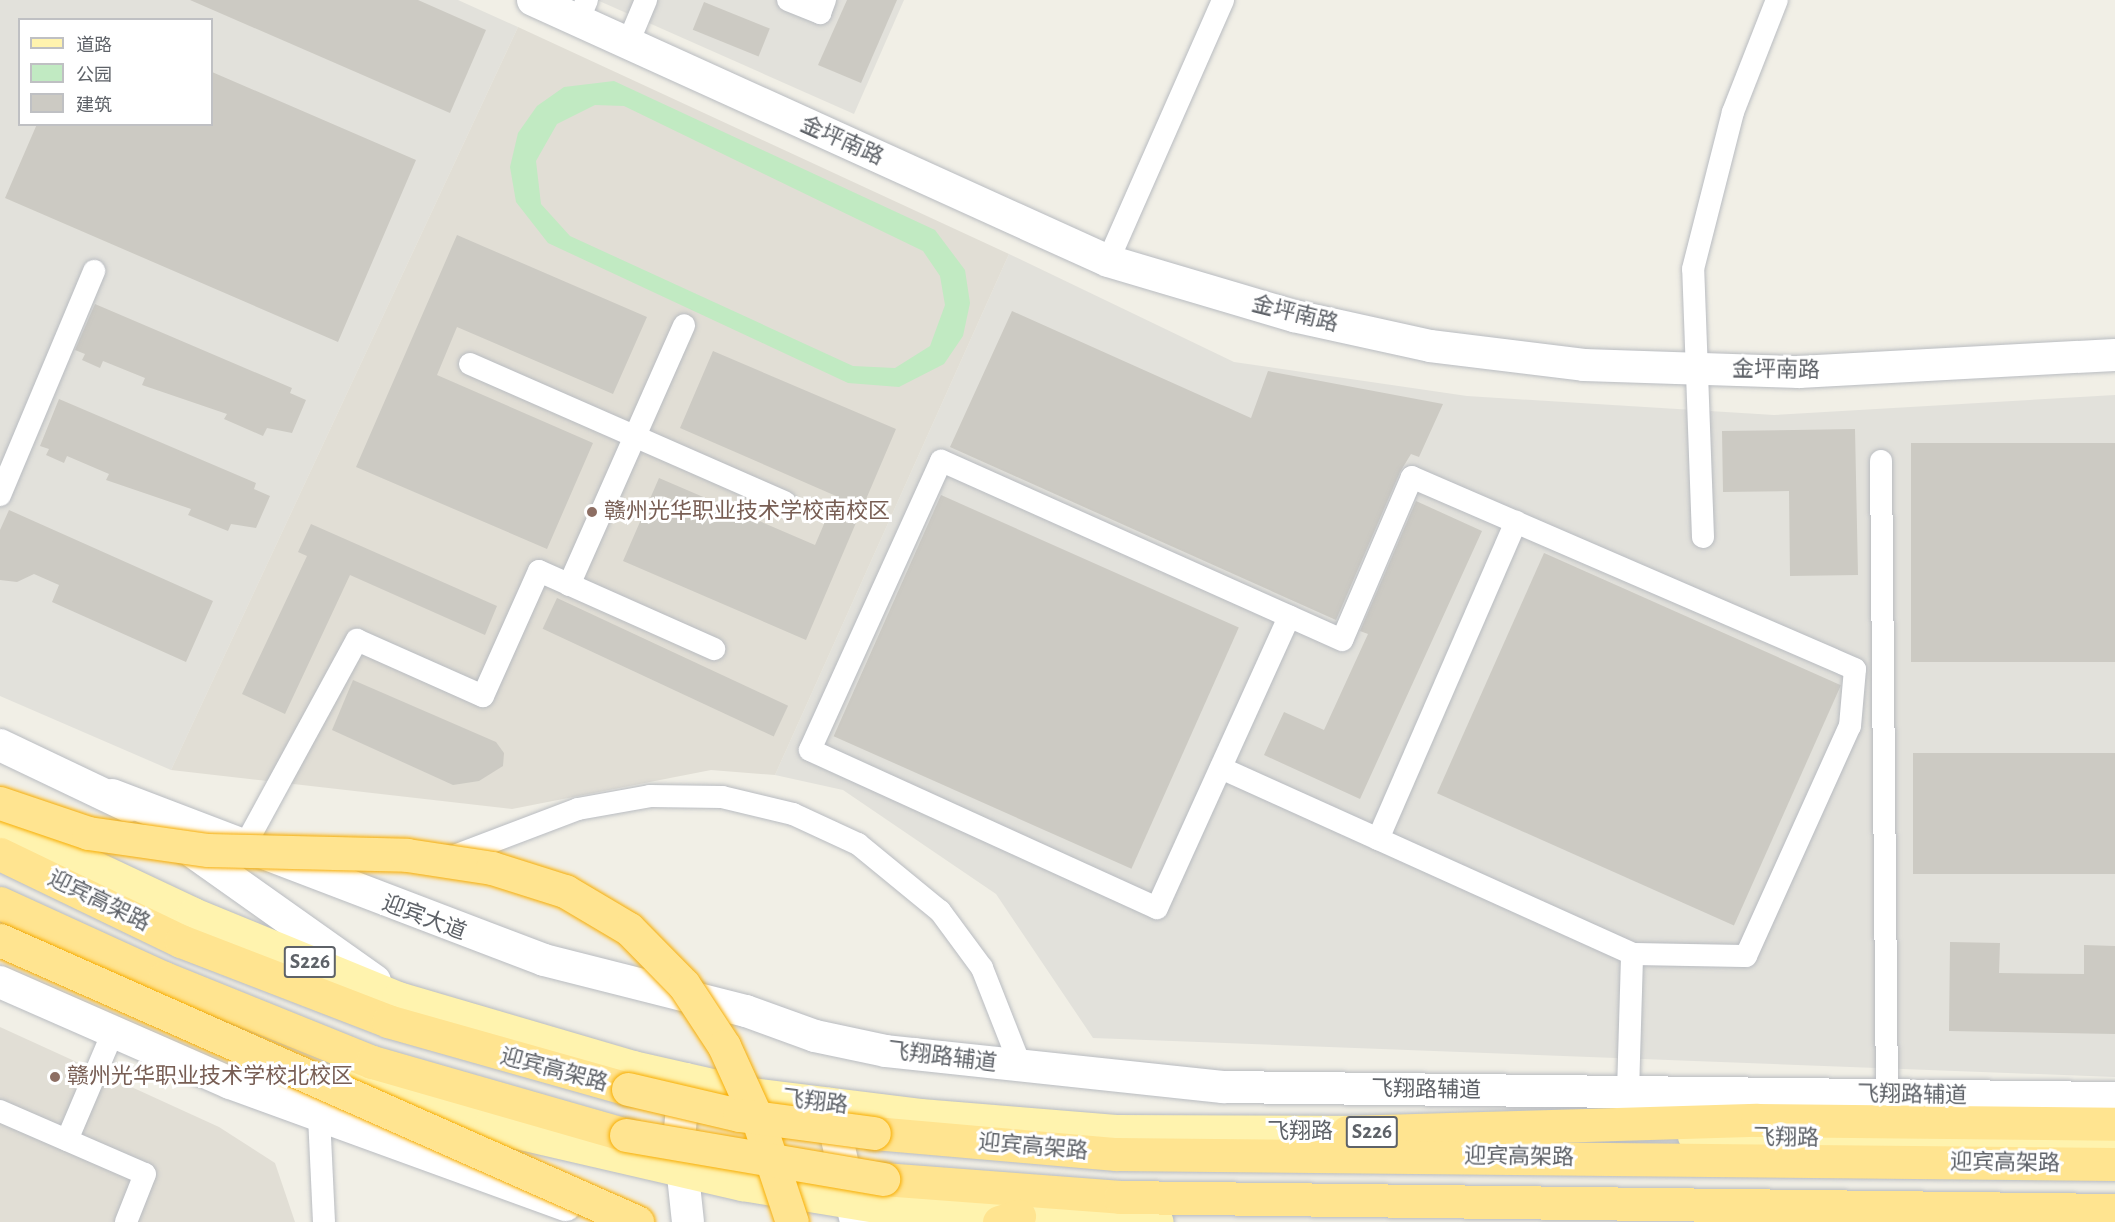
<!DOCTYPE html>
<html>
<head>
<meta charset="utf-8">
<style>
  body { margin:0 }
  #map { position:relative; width:2115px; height:1222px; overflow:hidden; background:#f1efe6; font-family:"Alegreya Sans","Noto Sans SC",sans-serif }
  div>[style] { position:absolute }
  .industrial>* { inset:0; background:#e2e1db }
  .education>* { inset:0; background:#e1ded5 }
  .green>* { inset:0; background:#c1eac2 }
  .building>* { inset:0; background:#cccac3; transform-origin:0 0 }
  .roads { filter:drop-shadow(0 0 2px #b9bcc1) drop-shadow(0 0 2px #b9bcc1) }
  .street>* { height:22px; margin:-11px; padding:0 11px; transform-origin:11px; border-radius:11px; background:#fff }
  .secondary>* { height:32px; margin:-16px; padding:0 16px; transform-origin:16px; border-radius:16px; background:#fff }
  .primary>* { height:33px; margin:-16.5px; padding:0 16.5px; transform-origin:16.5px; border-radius:16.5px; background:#fff3ae }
  .highway>* { height:33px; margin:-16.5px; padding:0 16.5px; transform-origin:16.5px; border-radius:16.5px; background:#ffe490 }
  .bridges { filter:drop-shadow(0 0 2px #f8ad00) drop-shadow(0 0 2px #f8ad00) }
  .highway-bridge>* { height:33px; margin:-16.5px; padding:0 16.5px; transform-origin:16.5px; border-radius:16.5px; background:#ffe490 }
  .dots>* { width:16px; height:16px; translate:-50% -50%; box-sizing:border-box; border:3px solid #fff; border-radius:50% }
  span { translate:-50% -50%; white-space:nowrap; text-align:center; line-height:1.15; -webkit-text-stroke:6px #fff; paint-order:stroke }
  .shield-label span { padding:2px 4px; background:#fff; border:2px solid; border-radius:4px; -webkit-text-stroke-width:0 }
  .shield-label { font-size:21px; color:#5e6268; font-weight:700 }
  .street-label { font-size:22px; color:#5e6268 }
  .education-label { font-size:22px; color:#785e54 }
  .left { translate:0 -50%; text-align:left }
  .legend { position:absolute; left:18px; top:18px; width:195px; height:108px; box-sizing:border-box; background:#fff; border:2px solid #bfc0c3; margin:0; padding:8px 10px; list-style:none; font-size:18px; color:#5e6268 }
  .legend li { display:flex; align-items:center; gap:12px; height:30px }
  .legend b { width:30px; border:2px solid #bfc0c3 }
</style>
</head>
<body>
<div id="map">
  <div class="industrial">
    <div style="clip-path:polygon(evenodd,0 0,458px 0,518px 27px,171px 770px,0 696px,0 0,20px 20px,212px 20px,212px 124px,20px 124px,20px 20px)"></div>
    <div style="clip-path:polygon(597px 0,904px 0,854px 114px)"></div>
    <div style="clip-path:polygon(1009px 254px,1234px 362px,1467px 396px,1774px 415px,2115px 395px,2115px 1077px,1093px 1038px,996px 894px,843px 790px,775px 775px)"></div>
  </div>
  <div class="education">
    <div style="clip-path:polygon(518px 27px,1009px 254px,775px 775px,711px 770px,512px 809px,171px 770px)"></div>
    <div style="clip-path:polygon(0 1027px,219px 1127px,275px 1163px,295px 1222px,0 1222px)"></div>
  </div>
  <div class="green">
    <div style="clip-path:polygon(evenodd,614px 81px,935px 230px,965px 270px,970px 303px,963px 336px,944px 364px,899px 387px,848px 383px,548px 243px,516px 202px,510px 167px,518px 133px,537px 106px,564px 87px,614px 81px,595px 105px,624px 106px,923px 251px,940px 276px,945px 305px,930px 346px,895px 368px,853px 366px,570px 236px,541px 204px,536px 161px,557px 124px,595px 105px)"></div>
  </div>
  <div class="building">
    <div style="clip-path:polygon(190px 0,418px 0,486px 30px,450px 113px)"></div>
    <div style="clip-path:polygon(847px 0,897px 0,861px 83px,818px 65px)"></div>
    <div style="left:704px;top:2px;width:71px;height:30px;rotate:22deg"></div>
    <div style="clip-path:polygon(212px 72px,416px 160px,338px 342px,5px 198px,37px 124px,212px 124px)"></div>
    <div style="clip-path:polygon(457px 235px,647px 317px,613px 394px,457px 327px,437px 375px,593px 443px,547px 549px,356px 467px)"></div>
    <div style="clip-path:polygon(95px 304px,292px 388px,290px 393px,306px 400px,292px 433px,267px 428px,263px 436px,224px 419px,227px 414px,142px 385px,145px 378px,103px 361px,100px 368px,82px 360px,85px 354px,75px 350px)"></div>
    <div style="clip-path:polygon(1012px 311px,1251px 418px,1268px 371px,1443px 404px,1419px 457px,1411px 454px,1400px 472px,1336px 620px,950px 447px)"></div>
    <div style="clip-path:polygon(713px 351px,896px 429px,806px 640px,623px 561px,659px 478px,815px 545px,836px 496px,680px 428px)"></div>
    <div style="clip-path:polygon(59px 399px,256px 483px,254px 489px,270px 496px,256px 528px,231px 524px,228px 531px,188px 515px,191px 509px,106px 480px,109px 474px,67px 456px,64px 463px,46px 455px,49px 449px,40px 446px)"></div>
    <div style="clip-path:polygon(1855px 429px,1858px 575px,1790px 576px,1789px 491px,1723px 492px,1722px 431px)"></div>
    <div style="left:1911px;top:443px;width:204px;height:219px"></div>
    <div style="left:941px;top:495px;width:326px;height:264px;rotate:24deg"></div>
    <div style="clip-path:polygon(1416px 501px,1482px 531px,1360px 799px,1264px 755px,1284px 712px,1324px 730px,1368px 634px,1360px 631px)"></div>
    <div style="clip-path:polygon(9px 510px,213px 601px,186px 662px,52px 602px,59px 585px,34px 574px,17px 582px,0 580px,0 530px)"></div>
    <div style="clip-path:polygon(311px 524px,497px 606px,485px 635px,350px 575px,285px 714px,242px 694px,307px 556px,298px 552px)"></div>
    <div style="left:1544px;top:553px;width:325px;height:263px;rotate:24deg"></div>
    <div style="left:557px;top:598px;width:255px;height:34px;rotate:25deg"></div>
    <div style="clip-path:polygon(353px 680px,496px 742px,504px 753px,503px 766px,479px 781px,453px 785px,332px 730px)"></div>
    <div style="left:2115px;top:753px;width:121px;height:202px;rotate:90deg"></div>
    <div style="clip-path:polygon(1950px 942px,2000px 943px,1999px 973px,2084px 974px,2084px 945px,2115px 946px,2115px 1034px,1949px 1031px)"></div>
  </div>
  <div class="roads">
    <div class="street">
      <div style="left:788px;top:0;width:35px;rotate:22deg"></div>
      <div style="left:820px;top:13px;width:14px;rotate:-69deg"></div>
      <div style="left:578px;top:21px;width:23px;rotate:-67deg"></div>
      <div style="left:628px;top:43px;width:47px;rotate:-67.3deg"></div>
      <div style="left:1108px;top:261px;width:285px;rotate:-66.2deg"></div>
      <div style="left:470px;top:364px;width:344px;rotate:23.7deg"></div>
      <div style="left:1881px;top:461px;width:634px;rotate:89.46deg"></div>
      <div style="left:0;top:495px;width:243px;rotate:-67.2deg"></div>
      <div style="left:1703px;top:537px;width:268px;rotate:-92.1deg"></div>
      <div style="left:1693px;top:269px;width:162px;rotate:-75.7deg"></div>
      <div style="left:1733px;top:112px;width:120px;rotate:-68.6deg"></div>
      <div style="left:569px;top:585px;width:284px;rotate:-66.1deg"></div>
      <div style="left:1221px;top:768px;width:451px;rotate:24.3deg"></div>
      <div style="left:1632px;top:954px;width:114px;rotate:1deg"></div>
      <div style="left:1746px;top:956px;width:252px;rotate:-65.7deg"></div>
      <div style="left:1850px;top:726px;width:57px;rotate:-85deg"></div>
      <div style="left:1855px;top:669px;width:483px;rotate:-156.6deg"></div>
      <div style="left:1412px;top:477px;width:177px;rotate:113.2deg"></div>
      <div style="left:1342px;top:640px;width:439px;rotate:-155.9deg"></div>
      <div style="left:941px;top:461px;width:317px;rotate:114.4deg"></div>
      <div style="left:810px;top:750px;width:381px;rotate:24.5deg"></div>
      <div style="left:1157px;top:908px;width:320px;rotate:-65.6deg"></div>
      <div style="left:1378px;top:839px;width:346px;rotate:-66.5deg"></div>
      <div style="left:244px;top:847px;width:236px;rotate:-61.4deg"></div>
      <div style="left:357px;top:640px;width:138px;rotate:24deg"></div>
      <div style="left:483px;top:696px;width:137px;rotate:-65.9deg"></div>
      <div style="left:539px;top:571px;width:192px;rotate:24deg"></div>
      <div style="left:449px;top:858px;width:138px;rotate:-20.8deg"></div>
      <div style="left:578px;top:809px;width:73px;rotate:-10.2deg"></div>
      <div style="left:650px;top:796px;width:72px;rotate:0.8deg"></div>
      <div style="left:722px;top:797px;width:73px;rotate:13.5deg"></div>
      <div style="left:793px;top:814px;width:72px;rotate:24.8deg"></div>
      <div style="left:858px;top:844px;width:106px;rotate:39.3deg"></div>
      <div style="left:940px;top:911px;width:71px;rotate:53.6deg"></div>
      <div style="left:982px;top:968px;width:106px;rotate:68.5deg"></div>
      <div style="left:1628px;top:1092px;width:138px;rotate:-88.3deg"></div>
      <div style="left:0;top:1111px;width:158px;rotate:23.5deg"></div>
      <div style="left:145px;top:1174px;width:52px;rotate:111.6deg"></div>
      <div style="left:319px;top:1116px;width:106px;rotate:87.3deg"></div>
      <div style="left:67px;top:1140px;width:117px;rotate:-66.9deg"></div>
    </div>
    <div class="secondary">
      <div style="left:533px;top:0;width:631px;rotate:24.41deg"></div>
      <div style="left:1108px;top:261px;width:194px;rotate:16.5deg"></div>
      <div style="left:1294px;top:316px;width:139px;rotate:12.4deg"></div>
      <div style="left:1430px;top:346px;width:155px;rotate:7deg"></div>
      <div style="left:1584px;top:365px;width:215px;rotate:1.9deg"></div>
      <div style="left:1799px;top:372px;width:316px;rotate:-3.1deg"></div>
      <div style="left:0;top:745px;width:142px;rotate:25.5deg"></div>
      <div style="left:112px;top:795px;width:462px;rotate:20.9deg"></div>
      <div style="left:544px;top:960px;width:208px;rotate:14.2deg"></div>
      <div style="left:746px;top:1011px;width:73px;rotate:19.9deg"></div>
      <div style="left:815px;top:1036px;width:73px;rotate:11.9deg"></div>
      <div style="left:886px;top:1051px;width:339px;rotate:6.1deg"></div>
      <div style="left:1223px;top:1087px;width:892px;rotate:0.71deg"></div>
      <div style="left:179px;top:842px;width:240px;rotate:35.3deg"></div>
      <div style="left:0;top:982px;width:251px;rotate:23.7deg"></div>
      <div style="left:230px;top:1083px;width:357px;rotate:20deg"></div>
      <div style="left:685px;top:1079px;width:59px;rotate:95.8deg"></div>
      <div style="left:679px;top:1138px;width:84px;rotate:83.9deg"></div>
      <div style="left:829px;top:1104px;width:121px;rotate:77.1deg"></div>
    </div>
    <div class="primary">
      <div style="left:0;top:823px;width:213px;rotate:25.2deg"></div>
      <div style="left:193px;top:914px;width:222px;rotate:22.3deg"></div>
      <div style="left:398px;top:998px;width:245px;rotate:16.4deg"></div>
      <div style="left:633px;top:1067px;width:122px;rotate:12.8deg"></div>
      <div style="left:752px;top:1094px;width:169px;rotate:7.1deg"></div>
      <div style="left:920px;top:1115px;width:196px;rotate:4.7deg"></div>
      <div style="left:1115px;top:1131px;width:260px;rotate:0.2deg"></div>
      <div style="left:342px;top:1077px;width:156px;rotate:18.3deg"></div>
      <div style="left:490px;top:1126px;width:259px;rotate:13deg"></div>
      <div style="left:742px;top:1184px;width:142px;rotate:9.3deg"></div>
      <div style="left:882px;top:1207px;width:275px;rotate:3.1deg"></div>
      <div style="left:1694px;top:1136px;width:421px;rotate:0.8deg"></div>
    </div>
    <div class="highway">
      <div style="left:0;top:854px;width:201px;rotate:25.7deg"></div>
      <div style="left:181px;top:941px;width:222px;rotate:21.1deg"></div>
      <div style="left:388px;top:1021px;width:249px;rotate:15.8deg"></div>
      <div style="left:0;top:903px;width:180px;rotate:24.6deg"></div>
      <div style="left:164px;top:978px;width:224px;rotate:22deg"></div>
      <div style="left:372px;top:1062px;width:264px;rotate:16deg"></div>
      <div style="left:1347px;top:1132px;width:410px;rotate:-1.7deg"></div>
      <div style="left:1757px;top:1120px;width:358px;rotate:0.6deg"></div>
      <div style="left:874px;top:1133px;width:243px;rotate:5deg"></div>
      <div style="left:1116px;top:1154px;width:999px;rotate:0.57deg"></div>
      <div style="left:883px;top:1179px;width:238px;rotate:4.3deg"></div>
      <div style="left:1120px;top:1197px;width:995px;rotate:0.75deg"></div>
      <div style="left:999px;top:1222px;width:21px;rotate:-17deg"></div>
    </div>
  </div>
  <div class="bridges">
    <div class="highway-bridge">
      <div style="left:0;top:803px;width:93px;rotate:18.8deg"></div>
      <div style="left:88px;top:833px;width:121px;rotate:8.1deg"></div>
      <div style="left:208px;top:850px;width:199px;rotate:1.4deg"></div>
      <div style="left:407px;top:855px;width:86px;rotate:8.7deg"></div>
      <div style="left:492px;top:868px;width:77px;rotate:17.5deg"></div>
      <div style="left:565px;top:891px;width:74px;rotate:30.7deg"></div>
      <div style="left:629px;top:929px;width:78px;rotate:45.5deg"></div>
      <div style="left:684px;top:985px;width:73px;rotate:56.7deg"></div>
      <div style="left:724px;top:1046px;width:85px;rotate:65.6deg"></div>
      <div style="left:759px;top:1123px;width:104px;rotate:71.6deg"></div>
      <div style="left:0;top:940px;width:697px;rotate:23.88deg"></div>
      <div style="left:628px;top:1089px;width:114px;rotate:13.2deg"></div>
      <div style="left:739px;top:1115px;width:136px;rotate:7.6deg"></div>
      <div style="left:626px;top:1135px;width:261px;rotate:9.7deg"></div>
    </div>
  </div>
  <div class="dots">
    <div style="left:592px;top:512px;background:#8d6e63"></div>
    <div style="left:55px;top:1077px;background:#8d6e63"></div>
  </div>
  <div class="shield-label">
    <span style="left:310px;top:962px">S226</span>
    <span style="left:1372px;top:1132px">S226</span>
  </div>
  <div class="street-label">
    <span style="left:842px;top:141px;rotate:24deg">金坪南路</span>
    <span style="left:1295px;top:314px;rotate:14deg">金坪南路</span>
    <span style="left:1776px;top:370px;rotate:1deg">金坪南路</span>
    <span style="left:99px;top:901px;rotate:26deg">迎宾高架路</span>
    <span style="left:424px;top:918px;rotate:21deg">迎宾大道</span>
    <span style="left:942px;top:1057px;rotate:7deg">飞翔路辅道</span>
    <span style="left:554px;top:1070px;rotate:15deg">迎宾高架路</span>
    <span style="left:1426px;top:1090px;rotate:1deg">飞翔路辅道</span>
    <span style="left:1912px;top:1095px;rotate:1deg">飞翔路辅道</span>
    <span style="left:815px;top:1102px;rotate:7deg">飞翔路</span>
    <span style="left:1300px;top:1132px">飞翔路</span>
    <span style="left:1786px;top:1138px;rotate:1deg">飞翔路</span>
    <span style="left:1033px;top:1147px;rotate:5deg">迎宾高架路</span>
    <span style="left:1519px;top:1157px;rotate:1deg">迎宾高架路</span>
    <span style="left:2005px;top:1163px;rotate:1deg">迎宾高架路</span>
  </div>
  <div class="education-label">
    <span class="left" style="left:604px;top:512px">赣州光华职业技术学校南校区</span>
    <span class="left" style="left:67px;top:1077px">赣州光华职业技术学校北校区</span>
  </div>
  <ul class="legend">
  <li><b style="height:8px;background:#fff3ae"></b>道路</li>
  <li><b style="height:16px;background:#c1eac2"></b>公园</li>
  <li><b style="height:16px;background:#cccac3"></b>建筑</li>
  </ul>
</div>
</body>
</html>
